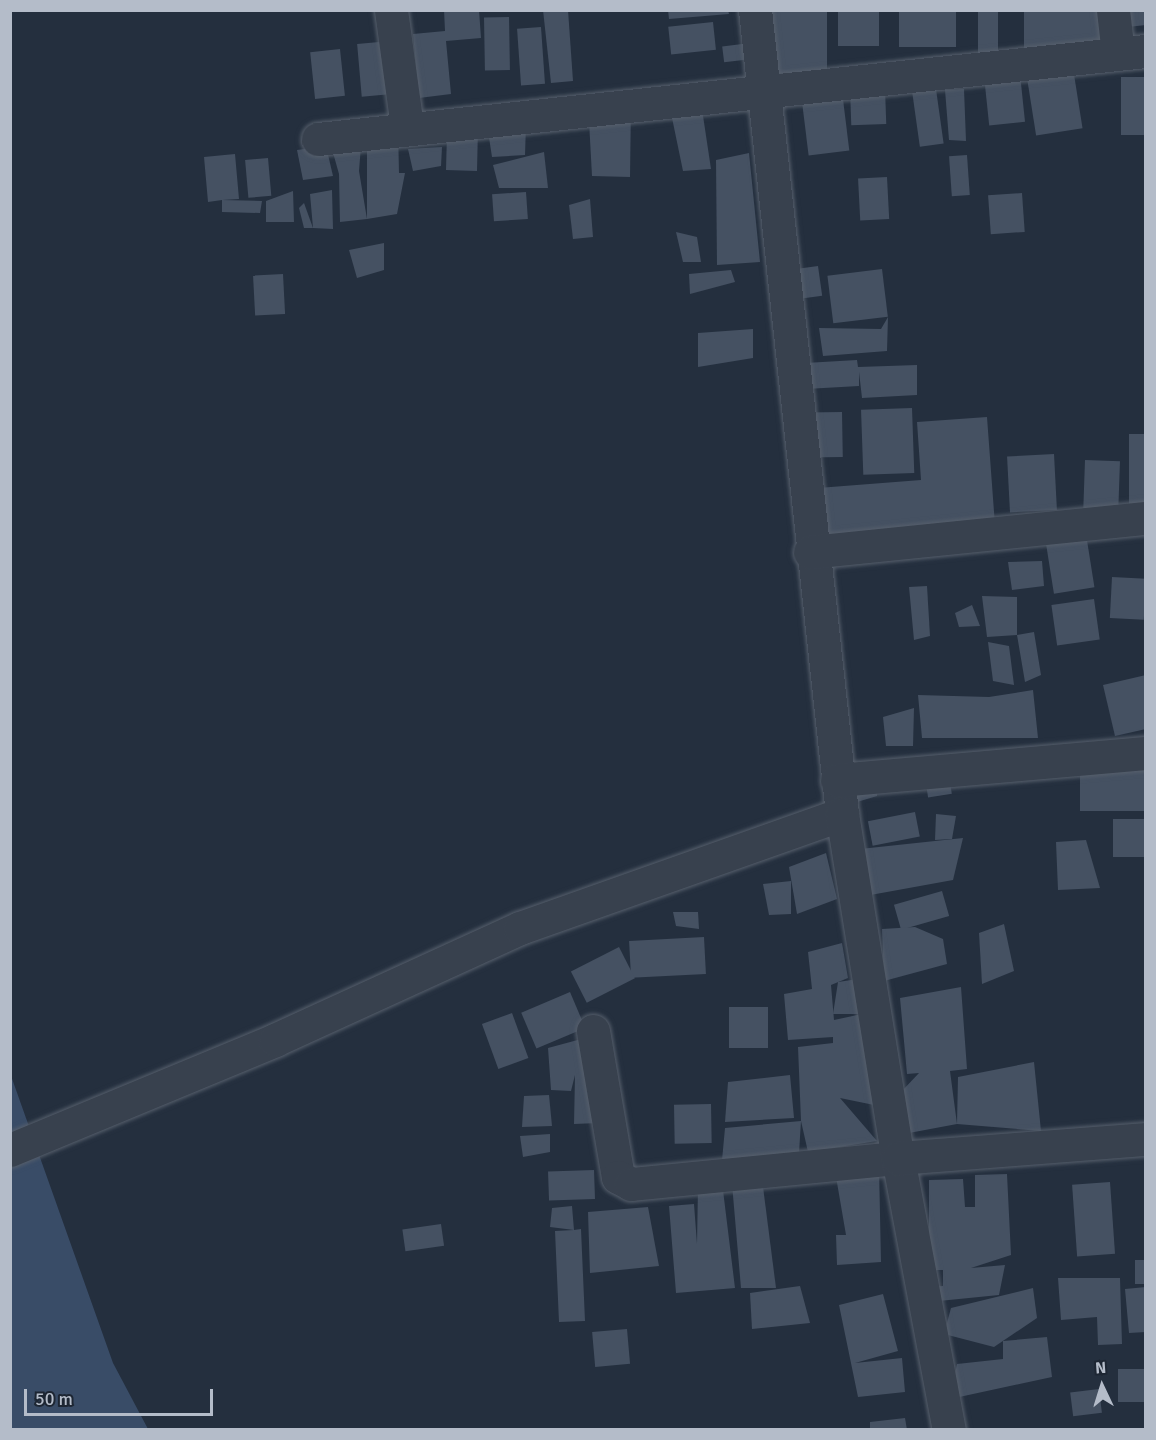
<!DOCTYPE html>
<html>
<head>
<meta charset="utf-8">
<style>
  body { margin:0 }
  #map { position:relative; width:1156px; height:1440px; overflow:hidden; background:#242f3e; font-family:Signika,sans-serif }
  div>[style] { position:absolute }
  .water>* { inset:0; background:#394c67 }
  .building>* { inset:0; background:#455162; transform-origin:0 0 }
  .roads { filter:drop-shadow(0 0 2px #565f6c) drop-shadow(0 0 2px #565f6c) }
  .minor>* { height:33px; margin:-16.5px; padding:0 16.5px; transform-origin:16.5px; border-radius:16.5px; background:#38414e }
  span { translate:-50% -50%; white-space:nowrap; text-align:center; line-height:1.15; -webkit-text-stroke:6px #1d2633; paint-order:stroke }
  .frame { position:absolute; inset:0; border:12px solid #b4bcc9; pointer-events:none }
  .north { position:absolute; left:1072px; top:1356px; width:60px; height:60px; -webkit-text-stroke:4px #1d2633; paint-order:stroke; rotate:356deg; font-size:16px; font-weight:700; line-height:24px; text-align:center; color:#b4bcc9 }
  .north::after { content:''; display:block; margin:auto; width:21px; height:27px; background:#b4bcc9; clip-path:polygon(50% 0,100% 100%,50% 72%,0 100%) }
  .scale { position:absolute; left:24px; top:1389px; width:189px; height:27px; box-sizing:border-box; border:3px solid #b4bcc9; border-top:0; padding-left:8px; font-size:18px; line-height:21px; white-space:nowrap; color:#b4bcc9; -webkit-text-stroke:4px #1d2633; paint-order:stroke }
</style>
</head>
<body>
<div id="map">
  <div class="water">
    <div style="clip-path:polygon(10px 1073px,113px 1363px,148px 1429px,11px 1429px)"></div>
  </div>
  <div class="building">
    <div style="clip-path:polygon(444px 10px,479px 10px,481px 38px,446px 41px,451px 94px,419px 98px,413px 34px,445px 31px)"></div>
    <div style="clip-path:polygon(543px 10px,568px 10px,573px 81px,551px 83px)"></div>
    <div style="clip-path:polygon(668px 10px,728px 10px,729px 14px,669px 19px)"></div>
    <div style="left:770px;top:10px;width:57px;height:63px"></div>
    <div style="left:838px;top:10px;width:41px;height:36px"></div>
    <div style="left:899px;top:10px;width:57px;height:37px"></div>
    <div style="left:978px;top:10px;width:20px;height:43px"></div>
    <div style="left:1024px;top:10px;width:81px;height:39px"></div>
    <div style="clip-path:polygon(1126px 10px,1146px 10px,1146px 25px,1128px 27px)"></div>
    <div style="left:509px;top:17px;width:53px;height:25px;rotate:89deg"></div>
    <div style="left:713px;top:22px;width:28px;height:45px;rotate:84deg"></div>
    <div style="left:541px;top:27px;width:57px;height:24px;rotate:86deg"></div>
    <div style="left:390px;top:41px;width:53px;height:33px;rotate:85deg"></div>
    <div style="left:750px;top:43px;width:16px;height:28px;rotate:83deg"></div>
    <div style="left:340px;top:49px;width:47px;height:30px;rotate:84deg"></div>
    <div style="left:1073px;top:68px;width:61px;height:47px;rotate:81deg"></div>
    <div style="left:1020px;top:74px;width:48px;height:36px;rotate:84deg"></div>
    <div style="left:1146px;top:77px;width:58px;height:25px;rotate:90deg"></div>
    <div style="left:935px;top:82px;width:62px;height:24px;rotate:82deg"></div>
    <div style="left:885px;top:88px;width:36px;height:35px;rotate:88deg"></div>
    <div style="clip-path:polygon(964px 89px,966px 141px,949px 140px,945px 90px)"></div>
    <div style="left:842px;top:91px;width:60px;height:41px;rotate:83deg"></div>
    <div style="clip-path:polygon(631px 103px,630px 177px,592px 176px,589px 121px)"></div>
    <div style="clip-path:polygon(702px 109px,711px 169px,683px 171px,671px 113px)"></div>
    <div style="clip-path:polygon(526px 125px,525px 155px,492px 157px,488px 131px)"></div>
    <div style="clip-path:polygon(398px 128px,399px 173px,405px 173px,397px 214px,367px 219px,340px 222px,339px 174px,330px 142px,362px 133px,359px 171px,367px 219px,367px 139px)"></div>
    <div style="clip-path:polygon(478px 128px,477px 171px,446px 170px,447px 133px)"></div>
    <div style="clip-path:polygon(326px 146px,333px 176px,303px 180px,297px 150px)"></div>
    <div style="clip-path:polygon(442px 147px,441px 166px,413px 171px,408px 149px)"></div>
    <div style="clip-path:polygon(544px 152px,548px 188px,499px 188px,493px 165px)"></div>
    <div style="clip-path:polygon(749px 153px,760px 262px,717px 265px,716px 160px)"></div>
    <div style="clip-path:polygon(235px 154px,239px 199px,222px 200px,262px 201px,260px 213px,222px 212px,222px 200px,208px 202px,204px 157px)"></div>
    <div style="left:967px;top:155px;width:40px;height:18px;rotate:86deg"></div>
    <div style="left:268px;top:158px;width:38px;height:23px;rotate:85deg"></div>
    <div style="left:887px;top:177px;width:42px;height:29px;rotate:87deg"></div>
    <div style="clip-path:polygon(332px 190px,333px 229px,313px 228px,310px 194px)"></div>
    <div style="clip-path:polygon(293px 191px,294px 222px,266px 222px,266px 201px)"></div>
    <div style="left:526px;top:192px;width:27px;height:34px;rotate:86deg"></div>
    <div style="left:1022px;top:193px;width:39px;height:34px;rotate:86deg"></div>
    <div style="clip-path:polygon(590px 199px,593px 237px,573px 239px,569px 205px)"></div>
    <div style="clip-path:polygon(304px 203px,313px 228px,304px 228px,299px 208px)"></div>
    <div style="clip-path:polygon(676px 232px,697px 237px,701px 262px,683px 262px)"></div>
    <div style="clip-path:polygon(384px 243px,384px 270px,357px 278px,349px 250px)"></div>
    <div style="left:818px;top:266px;width:30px;height:26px;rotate:82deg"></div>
    <div style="left:882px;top:269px;width:48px;height:55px;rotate:83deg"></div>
    <div style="clip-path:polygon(731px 270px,735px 282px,690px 294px,689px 274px)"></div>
    <div style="left:283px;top:274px;width:40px;height:30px;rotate:87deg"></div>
    <div style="clip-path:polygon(888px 317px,887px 351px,823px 356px,819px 328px,881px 329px)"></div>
    <div style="clip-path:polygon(753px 329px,753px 358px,698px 367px,698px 333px)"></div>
    <div style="clip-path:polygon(857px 360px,858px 367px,917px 365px,917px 395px,862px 398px,859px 372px,859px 386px,806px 389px,805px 363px)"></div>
    <div style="left:912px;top:408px;width:65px;height:51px;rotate:88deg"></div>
    <div style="left:842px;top:412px;width:45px;height:35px;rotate:89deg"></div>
    <div style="clip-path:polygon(987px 417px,995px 525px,821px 537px,818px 488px,921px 480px,917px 422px)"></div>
    <div style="left:1129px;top:434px;width:17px;height:78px"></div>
    <div style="left:1054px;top:454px;width:56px;height:47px;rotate:87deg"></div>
    <div style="left:1085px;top:460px;width:35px;height:53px;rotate:2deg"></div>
    <div style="left:1086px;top:534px;width:54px;height:41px;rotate:81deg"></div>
    <div style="clip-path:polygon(1042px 561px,1044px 586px,1012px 590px,1008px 562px)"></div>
    <div style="left:1112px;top:577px;width:34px;height:41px;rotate:3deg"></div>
    <div style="clip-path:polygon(927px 586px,930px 636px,914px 640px,909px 587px)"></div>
    <div style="clip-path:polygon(982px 596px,1017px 597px,1017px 635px,1034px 632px,1041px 675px,1025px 682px,1017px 635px,987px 637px)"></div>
    <div style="left:1094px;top:599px;width:41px;height:43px;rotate:82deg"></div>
    <div style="clip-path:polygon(972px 605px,980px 626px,959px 627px,955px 613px)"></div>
    <div style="clip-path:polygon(988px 642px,1009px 646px,1014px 685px,993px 681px)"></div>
    <div style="clip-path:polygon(1146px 675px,1146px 729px,1115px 736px,1103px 685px)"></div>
    <div style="clip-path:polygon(1033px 690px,1038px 738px,922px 738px,918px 695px,989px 697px)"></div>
    <div style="clip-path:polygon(914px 708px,913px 746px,886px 746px,883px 717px)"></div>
    <div style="left:1146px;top:770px;width:41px;height:66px;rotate:90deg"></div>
    <div style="left:949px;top:776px;width:18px;height:24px;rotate:81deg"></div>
    <div style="clip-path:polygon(878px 782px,877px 796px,857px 802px,858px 784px)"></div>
    <div style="left:915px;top:812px;width:25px;height:48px;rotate:79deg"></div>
    <div style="clip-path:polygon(936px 814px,956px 816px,952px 839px,935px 840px)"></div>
    <div style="left:1146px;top:819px;width:38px;height:33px;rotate:90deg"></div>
    <div style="clip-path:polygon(963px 838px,953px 880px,865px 896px,860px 849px)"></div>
    <div style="clip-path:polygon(1086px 840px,1100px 888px,1058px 890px,1056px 842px)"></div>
    <div style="clip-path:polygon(826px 853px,837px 899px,797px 914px,789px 867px)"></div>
    <div style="clip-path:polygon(791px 881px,791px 914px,769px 915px,763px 884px)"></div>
    <div style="left:942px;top:891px;width:26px;height:50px;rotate:74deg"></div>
    <div style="clip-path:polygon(673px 912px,698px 912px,699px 929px,676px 926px)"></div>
    <div style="clip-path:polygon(1004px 924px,1014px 971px,982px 984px,979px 933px)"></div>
    <div style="clip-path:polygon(915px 927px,943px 939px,947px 964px,884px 981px,882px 929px)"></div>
    <div style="left:704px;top:937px;width:37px;height:75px;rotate:87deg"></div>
    <div style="clip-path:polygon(842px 943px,848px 978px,831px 985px,834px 1020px,862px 1014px,874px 1105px,840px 1098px,877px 1141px,808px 1152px,801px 1121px,799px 1153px,721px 1171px,725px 1128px,801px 1121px,798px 1047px,833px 1043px,833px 1037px,788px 1040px,784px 994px,812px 989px,808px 952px)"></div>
    <div style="left:619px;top:947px;width:35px;height:54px;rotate:63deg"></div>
    <div style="clip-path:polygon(858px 979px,862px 1014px,833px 1014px,838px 982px)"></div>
    <div style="clip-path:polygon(961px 987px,967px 1069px,950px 1071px,957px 1124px,909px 1133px,901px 1092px,919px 1073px,907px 1074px,900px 998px)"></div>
    <div style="left:570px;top:992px;width:39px;height:53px;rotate:67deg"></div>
    <div style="left:768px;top:1007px;width:41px;height:39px;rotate:90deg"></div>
    <div style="left:512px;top:1013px;width:48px;height:32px;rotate:70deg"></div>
    <div style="clip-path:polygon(585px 1038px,598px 1123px,574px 1124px,575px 1075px,571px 1091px,551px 1090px,548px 1048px)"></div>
    <div style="clip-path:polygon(1034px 1062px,1041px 1131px,957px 1124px,958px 1077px)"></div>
    <div style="clip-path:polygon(790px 1075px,794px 1118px,725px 1122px,728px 1082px)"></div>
    <div style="clip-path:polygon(549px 1095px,552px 1126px,522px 1127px,524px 1096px)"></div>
    <div style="left:711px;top:1104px;width:39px;height:37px;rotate:89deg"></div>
    <div style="clip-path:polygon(550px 1134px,550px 1152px,523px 1157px,520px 1136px)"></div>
    <div style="clip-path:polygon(879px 1167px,881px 1262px,837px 1265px,836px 1235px,846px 1235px,835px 1171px)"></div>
    <div style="left:594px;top:1170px;width:29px;height:46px;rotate:88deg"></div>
    <div style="clip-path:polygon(1007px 1174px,1011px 1255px,971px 1268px,1005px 1265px,999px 1295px,929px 1302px,926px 1287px,943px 1286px,943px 1270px,929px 1270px,929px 1180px,963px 1179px,965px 1207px,975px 1207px,975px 1175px)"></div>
    <div style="clip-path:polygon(762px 1179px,776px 1288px,741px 1288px,732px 1184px)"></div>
    <div style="clip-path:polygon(722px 1182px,735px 1288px,676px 1293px,669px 1206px,694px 1204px,697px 1244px,698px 1186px)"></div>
    <div style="left:1110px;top:1182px;width:72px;height:38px;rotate:86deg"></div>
    <div style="clip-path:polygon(572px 1206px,574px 1230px,581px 1229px,585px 1321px,559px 1322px,555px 1231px,574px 1230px,550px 1227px,552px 1208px)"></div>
    <div style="clip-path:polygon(648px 1207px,659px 1266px,590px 1273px,588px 1212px)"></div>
    <div style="left:441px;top:1224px;width:22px;height:39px;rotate:82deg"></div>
    <div style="left:1146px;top:1260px;width:24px;height:11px;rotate:90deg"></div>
    <div style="clip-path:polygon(1058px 1278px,1120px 1278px,1122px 1344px,1098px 1345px,1097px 1317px,1061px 1320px)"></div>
    <div style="clip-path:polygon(800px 1286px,810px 1323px,752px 1329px,750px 1293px)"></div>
    <div style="clip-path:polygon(1146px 1287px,1146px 1332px,1129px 1333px,1125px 1289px)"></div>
    <div style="clip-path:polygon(1033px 1288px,1037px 1318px,994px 1347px,944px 1334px,951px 1308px)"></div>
    <div style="clip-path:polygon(883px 1294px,898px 1351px,855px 1363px,902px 1358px,905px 1392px,858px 1397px,839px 1305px)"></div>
    <div style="left:627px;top:1329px;width:35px;height:35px;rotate:85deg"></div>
    <div style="clip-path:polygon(1047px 1337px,1052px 1377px,950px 1399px,957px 1364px,1003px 1359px,1003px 1341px)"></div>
    <div style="left:1146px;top:1369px;width:33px;height:28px;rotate:90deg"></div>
    <div style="left:1099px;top:1389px;width:24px;height:29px;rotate:83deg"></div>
    <div style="clip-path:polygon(905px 1418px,907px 1430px,870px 1430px,870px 1422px)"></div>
  </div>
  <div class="roads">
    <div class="minor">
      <div style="left:391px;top:10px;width:118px;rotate:82.2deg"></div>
      <div style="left:755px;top:10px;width:809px;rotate:83.82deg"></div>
      <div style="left:1113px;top:10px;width:44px;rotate:83.5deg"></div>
      <div style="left:318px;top:139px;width:833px;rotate:-6.07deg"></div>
      <div style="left:810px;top:552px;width:338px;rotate:-5.8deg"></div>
      <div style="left:837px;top:780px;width:310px;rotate:-5deg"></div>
      <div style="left:593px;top:1031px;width:148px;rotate:80.3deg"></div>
      <div style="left:618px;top:1177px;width:15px;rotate:28deg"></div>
      <div style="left:631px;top:1184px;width:268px;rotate:-5.6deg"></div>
      <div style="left:898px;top:1158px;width:277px;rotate:79.4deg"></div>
      <div style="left:10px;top:1150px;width:287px;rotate:-22.5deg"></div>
      <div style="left:275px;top:1040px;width:269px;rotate:-24.6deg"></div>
      <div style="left:520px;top:928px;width:342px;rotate:-19.5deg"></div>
      <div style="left:842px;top:814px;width:349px;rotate:80.8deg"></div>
      <div style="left:898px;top:1158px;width:249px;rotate:-4.4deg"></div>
    </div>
  </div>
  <div class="frame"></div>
  <div class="north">N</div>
  <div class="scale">50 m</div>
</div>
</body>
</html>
